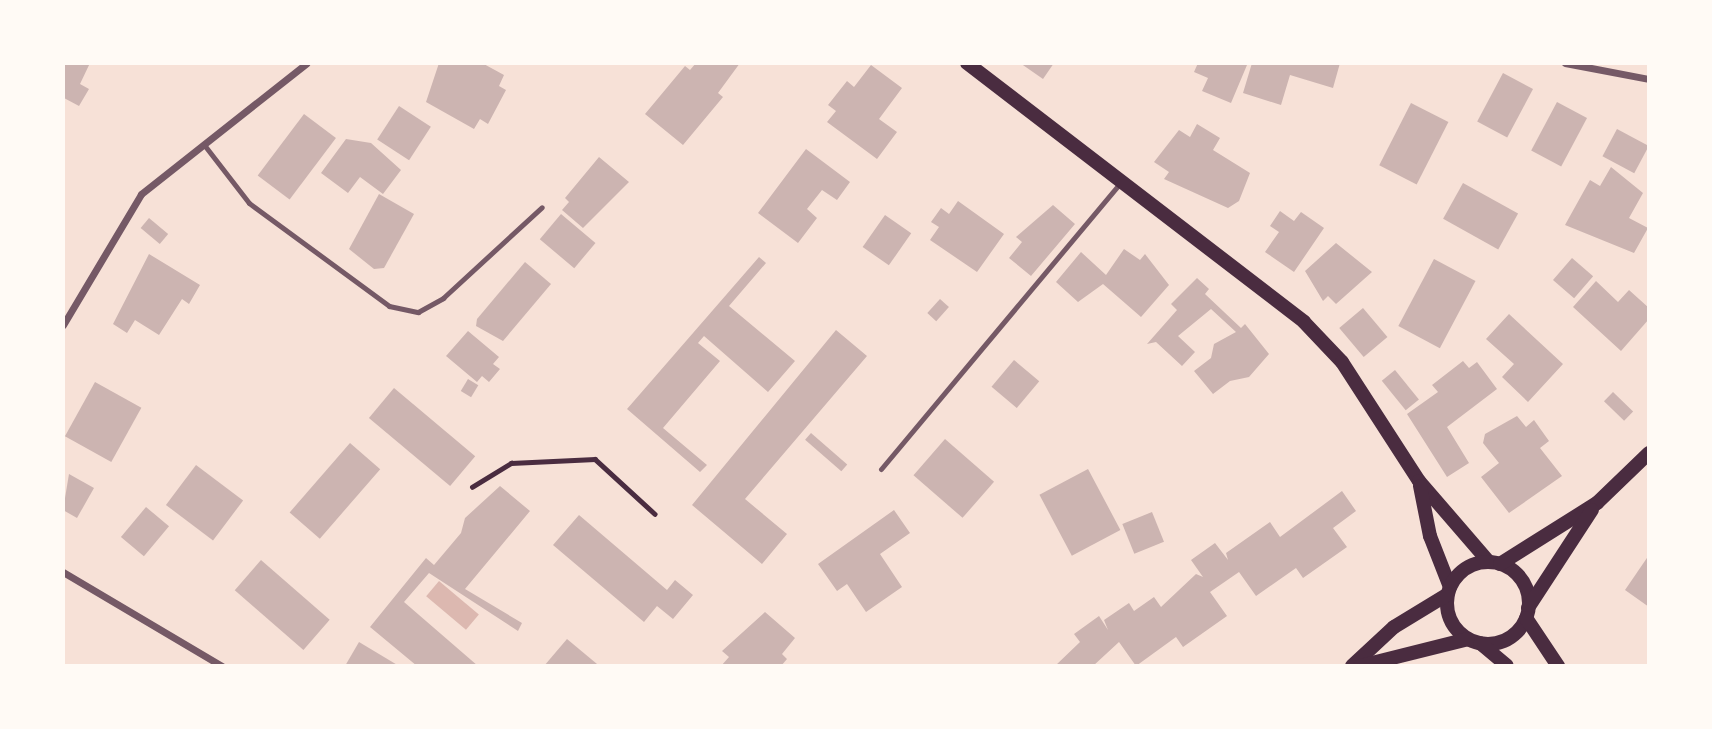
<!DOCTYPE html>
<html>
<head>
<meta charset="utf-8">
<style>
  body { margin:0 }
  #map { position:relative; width:1712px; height:729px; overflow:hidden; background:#f7e1d7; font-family:"Golos Text",sans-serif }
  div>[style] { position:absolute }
  .water>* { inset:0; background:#dcb8b0; transform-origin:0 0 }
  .building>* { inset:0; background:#ccb4b1; transform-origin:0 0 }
  .path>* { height:4.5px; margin:-2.25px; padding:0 2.25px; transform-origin:2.25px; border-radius:2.25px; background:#4a2c40 }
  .service>* { height:5px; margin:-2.5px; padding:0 2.5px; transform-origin:2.5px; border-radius:2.5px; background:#755966 }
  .minor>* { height:7px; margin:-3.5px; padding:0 3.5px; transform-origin:3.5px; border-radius:3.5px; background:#755966 }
  .secondary>* { height:14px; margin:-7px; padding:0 7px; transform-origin:7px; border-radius:7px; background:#4a2c40 }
  .secondary>.ring { margin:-7px; padding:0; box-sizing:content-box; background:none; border:14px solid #4a2c40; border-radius:50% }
  span { translate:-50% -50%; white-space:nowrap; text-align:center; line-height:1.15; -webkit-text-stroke:5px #fffaf5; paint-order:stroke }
  .frame { position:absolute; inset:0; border:65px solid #fffaf5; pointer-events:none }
</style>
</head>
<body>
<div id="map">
  <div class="water">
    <div style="left:439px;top:581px;width:52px;height:20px;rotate:40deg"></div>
  </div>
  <div class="building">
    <div style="clip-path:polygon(63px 63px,90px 63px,80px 84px,89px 89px,79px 106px,64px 98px)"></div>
    <div style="clip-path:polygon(439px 63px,482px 63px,504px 75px,499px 86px,506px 90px,488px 124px,480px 119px,474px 129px,426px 102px)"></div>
    <div style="clip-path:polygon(696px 63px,740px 63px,718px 93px,723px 97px,683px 145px,645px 114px,685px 66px,690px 70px)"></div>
    <div style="clip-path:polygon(1020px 63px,1054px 63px,1043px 79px)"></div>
    <div style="clip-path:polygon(1198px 63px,1247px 65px,1231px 103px,1202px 91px,1208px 78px,1194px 72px)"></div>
    <div style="clip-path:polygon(1252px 63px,1340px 63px,1333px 88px,1290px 75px,1281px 105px,1243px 93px)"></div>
    <div style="clip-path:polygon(871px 65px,902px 88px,879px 119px,897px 132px,877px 159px,827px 122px,836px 111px,828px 105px,847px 81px,854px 87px)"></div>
    <div style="left:1503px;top:73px;width:34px;height:55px;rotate:28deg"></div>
    <div style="left:1557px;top:102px;width:34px;height:55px;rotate:28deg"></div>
    <div style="left:1411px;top:103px;width:42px;height:70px;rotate:27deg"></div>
    <div style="left:399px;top:106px;width:38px;height:40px;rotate:33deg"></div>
    <div style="left:304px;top:114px;width:40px;height:77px;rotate:37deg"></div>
    <div style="clip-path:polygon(1197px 124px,1220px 138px,1213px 150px,1250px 173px,1239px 201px,1228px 208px,1164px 179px,1169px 172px,1154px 162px,1179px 130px,1190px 137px)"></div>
    <div style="left:1617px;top:129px;width:36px;height:31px;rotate:28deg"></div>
    <div style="clip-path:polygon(346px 139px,371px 143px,401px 170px,383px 194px,360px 177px,348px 193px,321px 173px)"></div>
    <div style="clip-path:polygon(806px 149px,850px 182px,837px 200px,822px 190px,807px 209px,817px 218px,798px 243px,758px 213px)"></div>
    <div style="clip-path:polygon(599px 157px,629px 182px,583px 228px,562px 210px,569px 202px,565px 198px)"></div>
    <div style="clip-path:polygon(1611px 167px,1643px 193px,1629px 218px,1648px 228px,1634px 253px,1565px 225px,1590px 180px,1600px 186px)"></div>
    <div style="left:1463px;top:183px;width:63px;height:41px;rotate:29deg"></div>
    <div style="clip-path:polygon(379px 194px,414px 214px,384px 268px,374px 269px,349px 249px)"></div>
    <div style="clip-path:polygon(958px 201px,1004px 234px,977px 272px,930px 240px,939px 227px,931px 222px,941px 208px,949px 214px)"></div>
    <div style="clip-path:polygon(1053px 205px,1075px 224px,1031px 276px,1009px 258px,1022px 242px,1016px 237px)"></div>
    <div style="clip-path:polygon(1280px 211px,1294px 221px,1301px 212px,1324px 228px,1294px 272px,1265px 252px,1279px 232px,1270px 226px)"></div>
    <div style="left:561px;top:214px;width:45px;height:33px;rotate:40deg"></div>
    <div style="left:885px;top:215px;width:32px;height:39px;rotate:35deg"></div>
    <div style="left:149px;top:218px;width:25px;height:13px;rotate:40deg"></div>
    <div style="clip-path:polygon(1336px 243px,1372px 272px,1336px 304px,1328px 296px,1323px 301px,1305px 271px)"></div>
    <div style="clip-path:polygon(1124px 249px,1140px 260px,1145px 254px,1169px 285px,1141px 317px,1103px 284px,1078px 302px,1056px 282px,1081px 252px,1106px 275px)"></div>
    <div style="clip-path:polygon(149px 254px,200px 285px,189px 304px,182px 299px,159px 335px,135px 320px,127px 333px,113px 324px)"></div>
    <div style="clip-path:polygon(759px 257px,766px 263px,729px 306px,795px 361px,768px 392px,704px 336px,698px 343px,720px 361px,663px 428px,707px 465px,700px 472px,627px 409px)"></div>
    <div style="left:1572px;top:258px;width:28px;height:29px;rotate:41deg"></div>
    <div style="left:1434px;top:259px;width:47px;height:76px;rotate:28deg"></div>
    <div style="clip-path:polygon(525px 262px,551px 284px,503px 341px,476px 326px,477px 319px)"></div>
    <div style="clip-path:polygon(1197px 278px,1209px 289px,1205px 294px,1241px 328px,1245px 324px,1269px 354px,1249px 377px,1230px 381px,1213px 394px,1194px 371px,1211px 358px,1214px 344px,1236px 332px,1211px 309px,1178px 336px,1195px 352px,1182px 366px,1156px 342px,1147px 344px,1177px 310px,1171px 304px)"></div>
    <div style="clip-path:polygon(1596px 281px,1618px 302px,1629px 290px,1649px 308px,1649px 319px,1621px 351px,1573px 307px)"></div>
    <div style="left:940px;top:299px;width:12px;height:19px;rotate:42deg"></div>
    <div style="left:1363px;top:308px;width:38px;height:31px;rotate:50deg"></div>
    <div style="clip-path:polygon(1509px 314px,1563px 364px,1528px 402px,1502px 377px,1514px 364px,1486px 339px)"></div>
    <div style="clip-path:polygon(836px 330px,867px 356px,745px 499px,787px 534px,762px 564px,692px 505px)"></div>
    <div style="clip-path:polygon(468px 331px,499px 357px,493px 364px,500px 369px,489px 382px,482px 376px,477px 382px,446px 356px)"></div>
    <div style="left:1014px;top:360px;width:33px;height:35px;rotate:40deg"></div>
    <div style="clip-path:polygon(1463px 361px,1469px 368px,1477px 362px,1497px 389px,1447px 427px,1469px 463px,1447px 477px,1407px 414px,1438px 392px,1432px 385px)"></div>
    <div style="left:1395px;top:370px;width:38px;height:17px;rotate:51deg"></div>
    <div style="left:468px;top:379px;width:12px;height:14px;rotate:31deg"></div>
    <div style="left:95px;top:382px;width:53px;height:62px;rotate:29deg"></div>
    <div style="left:394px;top:388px;width:106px;height:39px;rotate:40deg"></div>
    <div style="left:1613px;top:392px;width:28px;height:13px;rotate:44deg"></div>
    <div style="clip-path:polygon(1517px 416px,1526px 427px,1534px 420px,1549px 441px,1540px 448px,1562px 476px,1509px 513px,1481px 477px,1499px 463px,1483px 443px,1485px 434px)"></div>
    <div style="left:811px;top:433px;width:48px;height:9px;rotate:41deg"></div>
    <div style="left:945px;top:439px;width:65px;height:48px;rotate:41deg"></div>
    <div style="left:350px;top:443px;width:40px;height:92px;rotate:41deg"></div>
    <div style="left:196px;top:465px;width:59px;height:50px;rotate:37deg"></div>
    <div style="left:1088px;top:469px;width:69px;height:55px;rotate:62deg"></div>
    <div style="clip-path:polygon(69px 474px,94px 488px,77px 518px,63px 510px)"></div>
    <div style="clip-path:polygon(500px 486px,530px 511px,465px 589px,522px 623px,518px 631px,429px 573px,404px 602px,478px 666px,417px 666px,370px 627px,426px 558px,434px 565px,461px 533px,465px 518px)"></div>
    <div style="clip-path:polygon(1342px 491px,1356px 511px,1333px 528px,1347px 547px,1303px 578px,1296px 568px,1256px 596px,1239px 572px,1210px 592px,1227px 616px,1183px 647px,1176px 637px,1136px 666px,1119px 642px,1093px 666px,1055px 666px,1080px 642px,1074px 634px,1099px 616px,1108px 630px,1104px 620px,1129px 603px,1134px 611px,1154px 597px,1161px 607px,1196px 574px,1203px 577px,1191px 560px,1215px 543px,1228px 560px,1226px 553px,1270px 522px,1280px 537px)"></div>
    <div style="left:146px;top:507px;width:30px;height:39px;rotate:40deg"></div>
    <div style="clip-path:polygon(894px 510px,910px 533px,880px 554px,902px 587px,866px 612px,847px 584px,837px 591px,818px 564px)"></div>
    <div style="left:1152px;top:512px;width:32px;height:32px;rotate:68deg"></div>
    <div style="clip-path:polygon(579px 515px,667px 590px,675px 580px,693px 595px,673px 619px,657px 606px,644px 622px,553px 545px)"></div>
    <div style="clip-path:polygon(1649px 555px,1649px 607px,1625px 590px)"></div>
    <div style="left:261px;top:560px;width:91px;height:40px;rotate:41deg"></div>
    <div style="clip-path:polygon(765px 612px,795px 638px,782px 654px,787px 659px,781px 666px,721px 666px,729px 657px,722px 651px)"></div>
    <div style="clip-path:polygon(567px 639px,597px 664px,595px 666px,544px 666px)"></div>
    <div style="clip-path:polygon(359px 642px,399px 666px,345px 666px)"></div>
  </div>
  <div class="path">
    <div style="left:472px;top:487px;width:46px;rotate:-31.6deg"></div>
    <div style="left:511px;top:463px;width:84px;rotate:-2.7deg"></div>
    <div style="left:595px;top:459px;width:81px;rotate:42.5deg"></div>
  </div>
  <div class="service">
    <div style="left:205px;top:146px;width:72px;rotate:52.3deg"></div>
    <div style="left:249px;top:203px;width:174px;rotate:36.3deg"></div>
    <div style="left:389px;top:306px;width:30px;rotate:12deg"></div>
    <div style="left:418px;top:312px;width:29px;rotate:-29deg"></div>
    <div style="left:443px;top:298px;width:134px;rotate:-42.6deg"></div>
    <div style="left:881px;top:469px;width:374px;rotate:-50.1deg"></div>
  </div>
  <div class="minor">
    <div style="left:1565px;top:63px;width:86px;rotate:10.8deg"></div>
    <div style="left:63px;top:325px;width:152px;rotate:-59.2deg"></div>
    <div style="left:141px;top:194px;width:211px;rotate:-38.3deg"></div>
    <div style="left:63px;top:572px;width:185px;rotate:30.6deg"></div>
  </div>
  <div class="secondary">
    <div style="left:967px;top:63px;width:425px;rotate:37.5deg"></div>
    <div style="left:1304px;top:322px;width:55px;rotate:46.5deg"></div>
    <div style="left:1342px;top:362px;width:142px;rotate:57.1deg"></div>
    <div style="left:1419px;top:481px;width:107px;rotate:49.2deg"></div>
    <div style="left:1420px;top:486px;width:51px;rotate:78.7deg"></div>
    <div style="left:1430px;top:536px;width:55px;rotate:68.6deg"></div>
    <div class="ring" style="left:1447px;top:562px;width:68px;height:68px"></div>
    <div style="left:1500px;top:564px;width:115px;rotate:-32.2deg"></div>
    <div style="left:1597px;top:503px;width:72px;rotate:-43.9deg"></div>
    <div style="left:1528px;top:608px;width:117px;rotate:-56.9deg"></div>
    <div style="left:1526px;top:618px;width:58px;rotate:56.3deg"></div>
    <div style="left:1480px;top:643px;width:35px;rotate:40deg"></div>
    <div style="left:1352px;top:666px;width:57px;rotate:-42.9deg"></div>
    <div style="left:1394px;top:627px;width:63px;rotate:-31.4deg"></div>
    <div style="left:1360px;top:666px;width:111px;rotate:-14deg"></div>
  </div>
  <div class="frame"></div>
</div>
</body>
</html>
